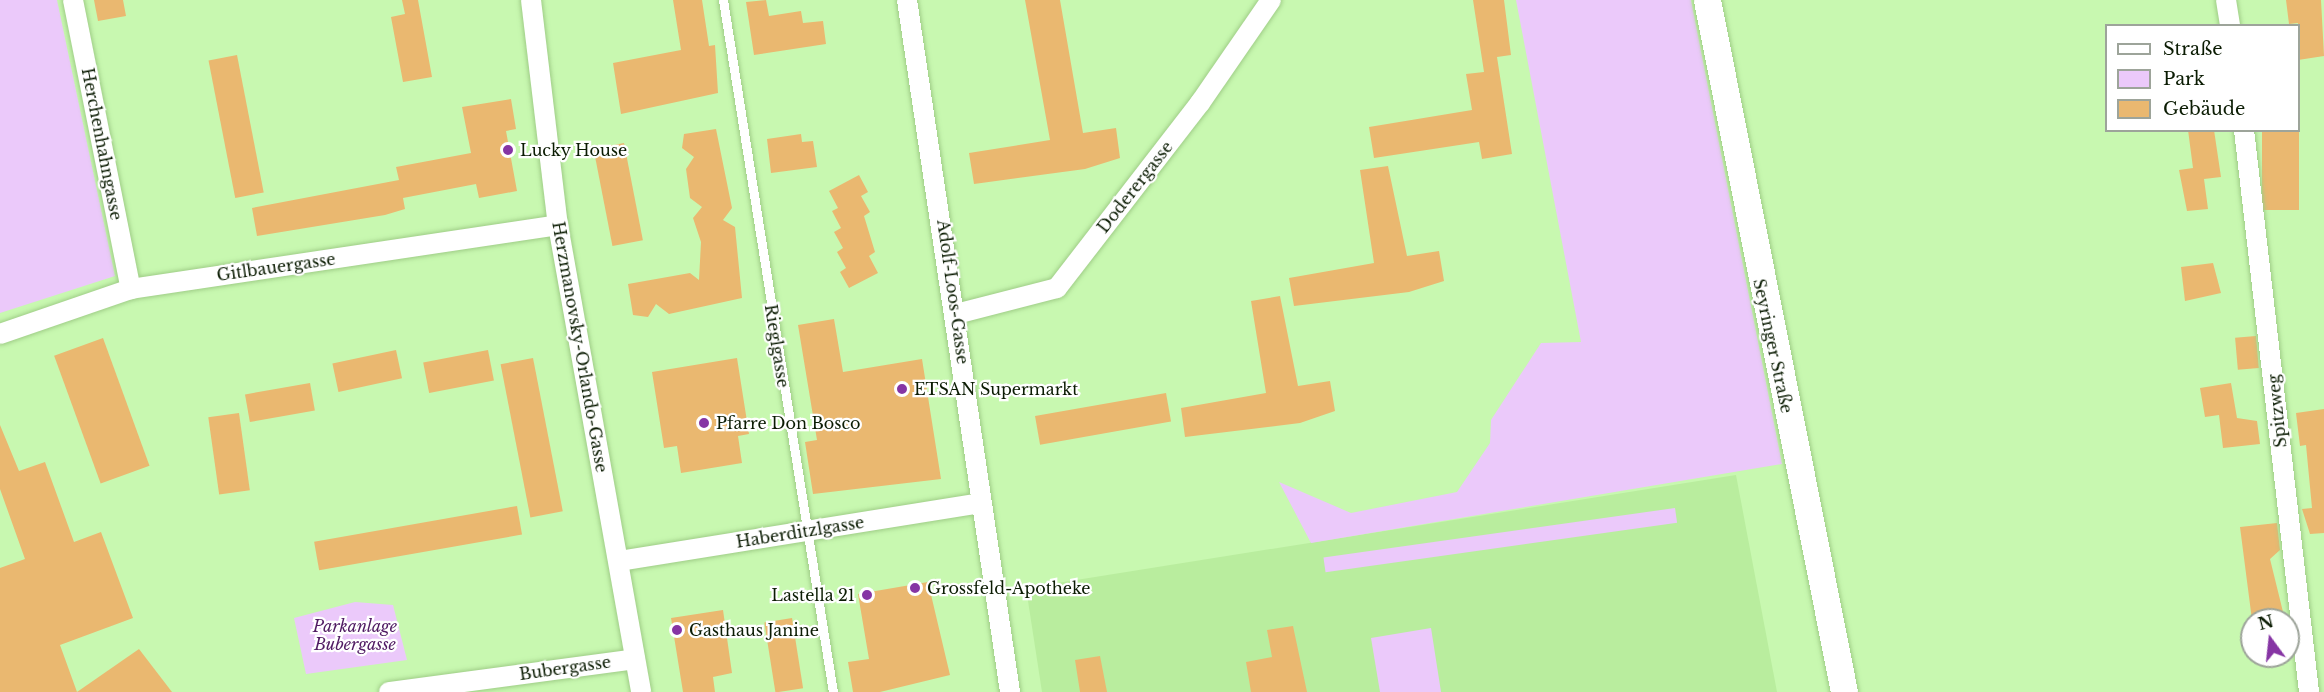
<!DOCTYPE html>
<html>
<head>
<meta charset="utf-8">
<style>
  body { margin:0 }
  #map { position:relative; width:2324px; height:692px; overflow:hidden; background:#c8f8b0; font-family:"Libre Baskerville",serif }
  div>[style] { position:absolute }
  .built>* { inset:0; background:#b9ed9e }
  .green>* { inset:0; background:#ebc9fa; transform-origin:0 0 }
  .building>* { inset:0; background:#eab870; transform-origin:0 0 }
  .roads { filter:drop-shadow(0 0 2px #9fcd87) drop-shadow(0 0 2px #9fcd87) }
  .lane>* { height:9px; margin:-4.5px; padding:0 4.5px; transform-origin:4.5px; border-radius:4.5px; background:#fff }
  .street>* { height:20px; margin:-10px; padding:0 10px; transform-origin:10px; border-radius:10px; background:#fff }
  .secondary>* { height:27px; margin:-13.5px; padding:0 13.5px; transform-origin:13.5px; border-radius:13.5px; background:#fff }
  .dots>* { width:16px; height:16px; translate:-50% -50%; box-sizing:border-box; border:3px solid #fff; border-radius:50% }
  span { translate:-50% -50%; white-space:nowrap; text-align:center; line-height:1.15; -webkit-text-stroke:4.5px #fff; paint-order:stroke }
  .street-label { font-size:16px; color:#0b1c03 }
  .poi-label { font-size:16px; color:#0b1c03 }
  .left { translate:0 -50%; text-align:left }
  .right { translate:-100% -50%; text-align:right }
  .park-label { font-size:16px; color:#501b63; font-style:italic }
  .legend { position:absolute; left:2105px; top:24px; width:195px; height:108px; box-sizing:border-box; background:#fff; border:2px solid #9da49a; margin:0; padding:8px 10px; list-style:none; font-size:18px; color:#0b1c03 }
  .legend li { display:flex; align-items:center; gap:12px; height:30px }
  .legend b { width:30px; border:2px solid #9da49a }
  .north { position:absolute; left:2240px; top:608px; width:60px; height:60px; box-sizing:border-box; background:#fff; border:2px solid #9da49a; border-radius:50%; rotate:345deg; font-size:16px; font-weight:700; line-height:24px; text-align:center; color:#0b1c03 }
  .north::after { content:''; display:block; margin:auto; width:21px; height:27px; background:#8635a4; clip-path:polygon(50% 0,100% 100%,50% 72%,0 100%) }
</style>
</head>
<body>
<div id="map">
  <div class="built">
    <div style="clip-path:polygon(1736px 475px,1777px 692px,1042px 692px,1026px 588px)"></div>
  </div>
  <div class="green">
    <div style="clip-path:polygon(0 0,57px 0,115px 276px,0 313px)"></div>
    <div style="clip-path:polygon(1516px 0,1691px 0,1782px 464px,1311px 543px,1279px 482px,1351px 513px,1457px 492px,1490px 443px,1491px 420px,1541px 343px,1581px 342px)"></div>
    <div style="left:1675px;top:508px;width:15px;height:355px;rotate:82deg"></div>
    <div style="clip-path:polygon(355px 602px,393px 605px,407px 660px,306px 674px,294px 618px)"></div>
    <div style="clip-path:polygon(1431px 628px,1441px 692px,1380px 692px,1371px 638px)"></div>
  </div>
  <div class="building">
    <div style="clip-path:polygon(94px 0,123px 0,126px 16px,98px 21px)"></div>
    <div style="clip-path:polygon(402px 0,418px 0,432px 77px,403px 82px,391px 17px,405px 14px)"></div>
    <div style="clip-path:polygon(673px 0,702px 0,709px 46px,715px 45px,718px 93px,621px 114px,613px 63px,681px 50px)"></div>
    <div style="clip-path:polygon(766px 0,769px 16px,801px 11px,803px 23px,823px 21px,826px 44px,754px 55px,746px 2px)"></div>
    <div style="clip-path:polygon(1025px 0,1060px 0,1083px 133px,1116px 128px,1120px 158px,1085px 169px,974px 184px,969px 153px,1050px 140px)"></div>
    <div style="clip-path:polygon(1473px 0,1504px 0,1511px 55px,1497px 57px,1512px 154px,1482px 159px,1479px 142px,1374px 158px,1369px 127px,1472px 110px,1466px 74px,1484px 72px)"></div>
    <div style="clip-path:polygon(2286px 0,2321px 0,2324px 56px,2298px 60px,2298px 23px,2289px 24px)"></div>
    <div style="left:237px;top:55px;width:140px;height:29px;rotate:79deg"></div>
    <div style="clip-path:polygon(511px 99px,516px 129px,506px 131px,517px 191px,479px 198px,476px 184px,403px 198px,405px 209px,385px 215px,257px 236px,252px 208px,399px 180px,396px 167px,471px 153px,462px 107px)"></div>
    <div style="clip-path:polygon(716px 129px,732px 208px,723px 220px,735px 227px,742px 298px,669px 314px,656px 304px,648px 317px,633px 315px,628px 284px,690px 273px,699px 280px,701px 242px,693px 218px,702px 207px,690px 198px,686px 169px,694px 157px,682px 148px,684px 134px)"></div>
    <div style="clip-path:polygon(2188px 130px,2214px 130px,2221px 177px,2204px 179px,2208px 209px,2187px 211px,2179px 170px,2193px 168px)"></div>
    <div style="left:2262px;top:130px;width:37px;height:80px"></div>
    <div style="clip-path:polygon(801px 134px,802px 142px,813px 141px,817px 167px,771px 173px,767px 139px)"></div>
    <div style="left:624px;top:143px;width:99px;height:31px;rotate:79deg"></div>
    <div style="clip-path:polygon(1388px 166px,1407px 256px,1439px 251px,1444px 281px,1409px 292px,1294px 306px,1289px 278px,1374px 263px,1360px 170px)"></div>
    <div style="clip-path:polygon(859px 175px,868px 192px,861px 196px,870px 212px,864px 216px,875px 252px,869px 256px,878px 273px,849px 288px,840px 272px,846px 268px,837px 252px,843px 248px,834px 232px,841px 228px,832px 211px,838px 208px,829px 191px)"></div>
    <div style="clip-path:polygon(2213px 263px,2221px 293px,2185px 301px,2181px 267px)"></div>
    <div style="clip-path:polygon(1280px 296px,1298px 386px,1330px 381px,1335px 411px,1300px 423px,1185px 437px,1181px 408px,1266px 393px,1251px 301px)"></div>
    <div style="clip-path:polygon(834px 319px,843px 372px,922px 359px,941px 479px,813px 494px,805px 442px,817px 440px,798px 325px)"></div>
    <div style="left:2256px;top:336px;width:32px;height:21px;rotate:85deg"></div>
    <div style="left:103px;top:338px;width:136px;height:52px;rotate:70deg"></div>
    <div style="left:396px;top:350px;width:29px;height:65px;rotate:78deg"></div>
    <div style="left:488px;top:350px;width:31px;height:66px;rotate:79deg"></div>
    <div style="left:533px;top:358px;width:156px;height:33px;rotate:79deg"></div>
    <div style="clip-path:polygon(737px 358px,749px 434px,738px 436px,742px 463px,681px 473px,677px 446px,664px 448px,652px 372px)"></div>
    <div style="left:310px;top:383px;width:28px;height:66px;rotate:80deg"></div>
    <div style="clip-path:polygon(2231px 383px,2237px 418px,2257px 421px,2260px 444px,2223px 448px,2219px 415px,2205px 417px,2200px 388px)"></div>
    <div style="left:1166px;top:393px;width:29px;height:133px;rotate:80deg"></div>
    <div style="clip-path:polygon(2324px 409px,2324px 533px,2310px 534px,2302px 509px,2312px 508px,2306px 445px,2300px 446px,2296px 413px)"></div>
    <div style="left:239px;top:413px;width:78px;height:31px;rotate:82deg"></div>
    <div style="clip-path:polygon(0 425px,19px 471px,45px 462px,74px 542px,101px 532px,133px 618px,60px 645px,77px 692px,0 692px,0 568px,25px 559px,0 489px)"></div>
    <div style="left:517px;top:506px;width:29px;height:206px;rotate:80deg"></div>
    <div style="clip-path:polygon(2277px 523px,2280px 550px,2270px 559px,2285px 620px,2252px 620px,2240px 527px)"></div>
    <div style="clip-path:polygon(928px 582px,950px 675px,880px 692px,853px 692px,848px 662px,869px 659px,858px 594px)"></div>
    <div style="clip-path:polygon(723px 610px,732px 673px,713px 677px,715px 692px,683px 692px,671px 618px)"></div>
    <div style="left:792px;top:618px;width:71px;height:28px;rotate:81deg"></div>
    <div style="clip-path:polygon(1293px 626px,1307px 692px,1251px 692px,1246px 662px,1272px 657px,1267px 630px)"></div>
    <div style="clip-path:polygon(139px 649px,172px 692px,77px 692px)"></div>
    <div style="clip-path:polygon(1100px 656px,1107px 692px,1080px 692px,1075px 660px)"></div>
  </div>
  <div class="roads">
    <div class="lane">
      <div style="left:723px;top:0;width:701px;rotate:80.97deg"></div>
    </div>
    <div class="street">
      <div style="left:73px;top:0;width:295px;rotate:78.7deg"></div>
      <div style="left:531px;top:0;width:227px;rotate:83.2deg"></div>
      <div style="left:558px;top:225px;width:474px;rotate:79.9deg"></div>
      <div style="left:907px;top:0;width:700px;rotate:81.53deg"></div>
      <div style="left:2226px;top:0;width:26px;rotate:81deg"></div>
      <div style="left:2244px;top:130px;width:566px;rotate:83.4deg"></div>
      <div style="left:956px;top:314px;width:104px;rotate:-14.4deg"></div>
      <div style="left:1057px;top:288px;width:234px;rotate:-52.3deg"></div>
      <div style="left:1200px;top:103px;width:125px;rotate:-55.4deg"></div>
      <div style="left:0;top:334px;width:139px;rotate:-19deg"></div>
      <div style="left:131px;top:289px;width:432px;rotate:-8.5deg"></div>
      <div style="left:619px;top:561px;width:367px;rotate:-9.1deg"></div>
      <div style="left:389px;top:692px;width:248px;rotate:-7.6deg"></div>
    </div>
    <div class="secondary">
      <div style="left:1707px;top:0;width:705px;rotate:78.8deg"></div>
    </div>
  </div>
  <div class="dots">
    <div style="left:508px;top:150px;background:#8635a4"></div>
    <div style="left:902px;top:389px;background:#8635a4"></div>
    <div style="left:704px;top:423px;background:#8635a4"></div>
    <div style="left:915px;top:588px;background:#8635a4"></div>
    <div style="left:867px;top:595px;background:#8635a4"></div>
    <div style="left:677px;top:630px;background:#8635a4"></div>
  </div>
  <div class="street-label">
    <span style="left:102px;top:144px;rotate:79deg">Herchenhahngasse</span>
    <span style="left:1135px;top:187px;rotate:-52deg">Doderergasse</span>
    <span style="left:276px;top:267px;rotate:-8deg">Gitlbauergasse</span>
    <span style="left:953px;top:292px;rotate:82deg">Adolf-Loos-Gasse</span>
    <span style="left:777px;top:346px;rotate:81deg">Rieglgasse</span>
    <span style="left:1773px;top:346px;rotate:78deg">Seyringer Straße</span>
    <span style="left:580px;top:347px;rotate:80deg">Herzmanovsky-Orlando-Gasse</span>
    <span style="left:2277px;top:411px;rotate:-96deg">Spitzweg</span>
    <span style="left:800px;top:532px;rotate:-9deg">Haberditzlgasse</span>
    <span style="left:565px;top:668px;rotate:-8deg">Bubergasse</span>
  </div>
  <div class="poi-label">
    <span class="left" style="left:520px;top:150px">Lucky House</span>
    <span class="left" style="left:914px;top:389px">ETSAN Supermarkt</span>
    <span class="left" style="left:716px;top:423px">Pfarre Don Bosco</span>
    <span class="left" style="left:927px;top:588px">Grossfeld-Apotheke</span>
    <span class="right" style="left:855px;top:595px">Lastella 21</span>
    <span class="left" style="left:689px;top:630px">Gasthaus Janine</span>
  </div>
  <div class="park-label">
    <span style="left:355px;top:635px">Parkanlage<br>Bubergasse</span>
  </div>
  <ul class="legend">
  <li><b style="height:8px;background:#fff"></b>Straße</li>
  <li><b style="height:16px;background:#ebc9fa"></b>Park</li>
  <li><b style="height:16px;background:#eab870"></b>Gebäude</li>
  </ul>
  <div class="north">N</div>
</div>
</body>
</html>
